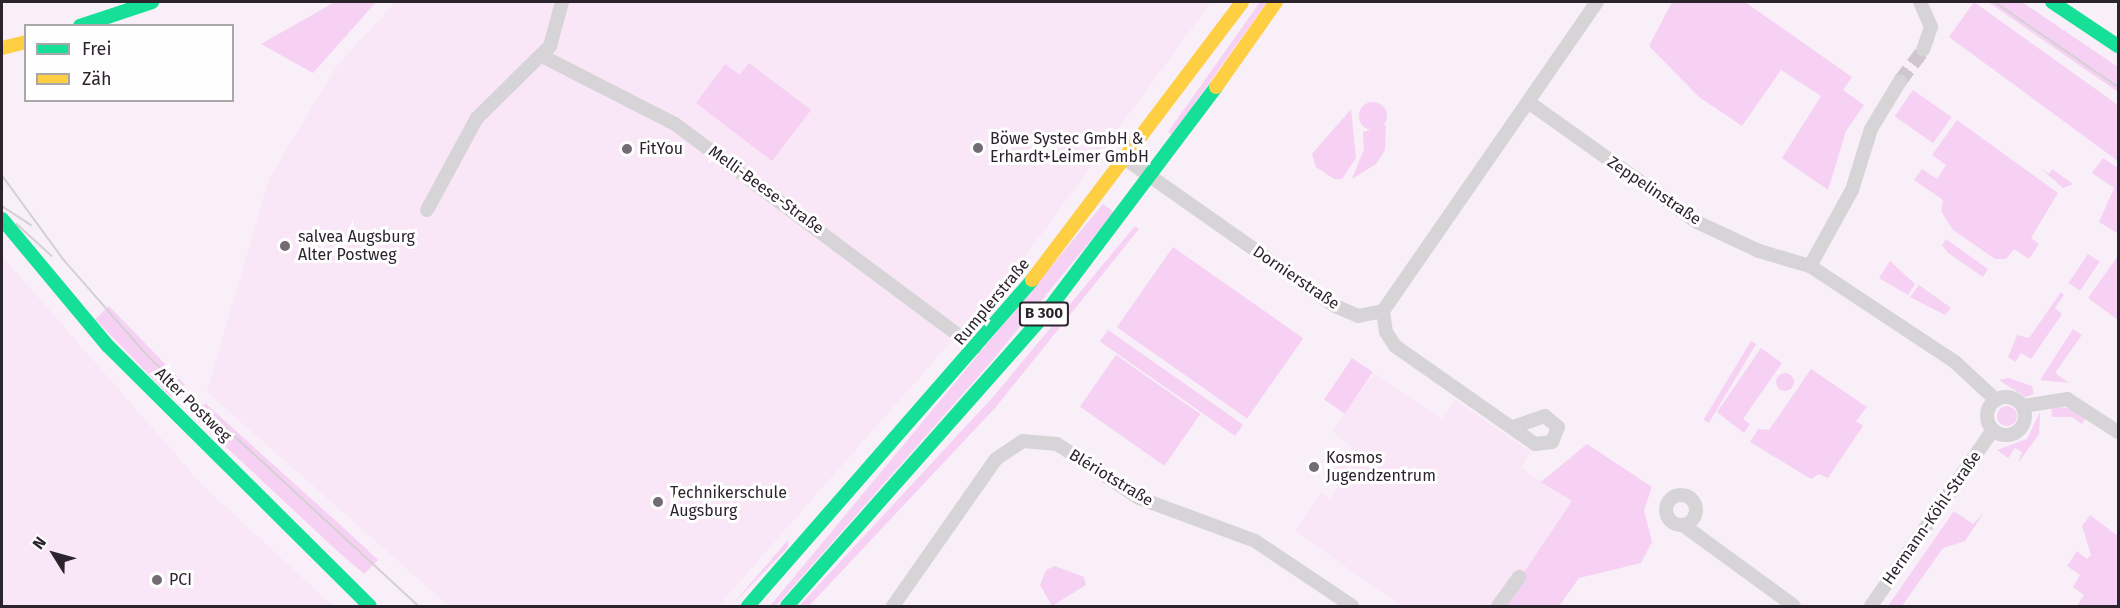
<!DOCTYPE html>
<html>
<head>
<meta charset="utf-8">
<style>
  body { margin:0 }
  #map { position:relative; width:2120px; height:608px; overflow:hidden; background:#f8eff8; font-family:"Fira Sans",sans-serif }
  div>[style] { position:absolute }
  .built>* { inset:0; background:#f9e6f7 }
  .green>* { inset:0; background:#f6d1f4; transform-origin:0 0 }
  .round { border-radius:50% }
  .street-tunnel>* { height:14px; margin-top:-7px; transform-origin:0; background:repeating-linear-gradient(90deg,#cfc6cf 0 14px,transparent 0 21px) }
  .street>* { height:14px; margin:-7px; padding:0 7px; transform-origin:7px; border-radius:7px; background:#d6d4d6 }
  .street>.ring { margin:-7px; padding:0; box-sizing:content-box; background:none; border:14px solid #d6d4d6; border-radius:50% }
  .fast>* { height:14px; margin:-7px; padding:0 7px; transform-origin:7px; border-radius:7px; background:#16e098 }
  .slow>* { height:14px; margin:-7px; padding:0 7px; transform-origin:7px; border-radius:7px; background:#ffcf43 }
  .tram>* { height:1.5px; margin:-0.75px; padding:0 0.75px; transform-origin:0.75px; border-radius:0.75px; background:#d4d1d4 }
  .dots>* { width:16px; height:16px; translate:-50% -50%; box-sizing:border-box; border:3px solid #fefefe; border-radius:50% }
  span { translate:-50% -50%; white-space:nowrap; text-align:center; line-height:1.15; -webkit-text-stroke:6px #fefefe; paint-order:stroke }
  .shield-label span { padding:2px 4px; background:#fefefe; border:2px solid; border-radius:4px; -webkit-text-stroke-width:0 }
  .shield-label { font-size:15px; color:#2c242c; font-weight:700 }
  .poi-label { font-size:16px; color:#2c242c }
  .left { translate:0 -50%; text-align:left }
  .street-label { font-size:16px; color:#2c242c }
  .frame { position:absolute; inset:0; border:3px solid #2c242c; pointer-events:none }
  .legend { position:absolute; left:24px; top:24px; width:210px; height:78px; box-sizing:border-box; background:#fefefe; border:2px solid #aaa7aa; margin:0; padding:8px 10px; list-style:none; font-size:18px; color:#2c242c }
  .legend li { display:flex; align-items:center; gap:12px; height:30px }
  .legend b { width:30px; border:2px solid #aaa7aa }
  .north { position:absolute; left:24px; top:524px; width:60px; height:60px; -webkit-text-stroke:4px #fefefe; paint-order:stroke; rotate:307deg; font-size:16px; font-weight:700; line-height:24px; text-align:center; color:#2c242c }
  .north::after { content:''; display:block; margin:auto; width:21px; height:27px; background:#2c242c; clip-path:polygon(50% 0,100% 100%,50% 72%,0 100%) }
</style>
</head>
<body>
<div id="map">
  <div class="built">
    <div style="clip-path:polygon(396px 2px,1211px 2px,1020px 263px,718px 606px,449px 606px,207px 392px,269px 179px,339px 63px)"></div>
    <div style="clip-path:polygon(2px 256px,203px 486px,333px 606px,2px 606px)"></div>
    <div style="clip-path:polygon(1374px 373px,1441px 419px,1456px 400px,1530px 452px,1521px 468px,1572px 501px,1501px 606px,1402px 606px,1295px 531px,1321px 493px,1331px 499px,1342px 482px,1333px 475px,1353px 447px,1332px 431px)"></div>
  </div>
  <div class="green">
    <div style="clip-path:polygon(335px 2px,376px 2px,313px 73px,261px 44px)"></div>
    <div style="clip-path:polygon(1260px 2px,1267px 2px,1172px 135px,1168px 132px)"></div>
    <div style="clip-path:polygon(1672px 2px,1745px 2px,1852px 77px,1843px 90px,1864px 105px,1846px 131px,1828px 190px,1782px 158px,1821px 96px,1781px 70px,1742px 126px,1699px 97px,1649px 46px)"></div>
    <div style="clip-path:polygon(1974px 2px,2118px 105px,2118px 161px,1949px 37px)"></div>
    <div style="clip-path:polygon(1988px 2px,2022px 2px,2118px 67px,2118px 92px)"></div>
    <div style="clip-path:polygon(749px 63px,811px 110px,772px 161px,696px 103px,725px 64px,740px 75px)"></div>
    <div style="left:1913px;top:90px;width:47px;height:32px;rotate:35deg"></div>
    <div class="round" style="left:1359px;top:102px;width:28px;height:28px"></div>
    <div style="clip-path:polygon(1351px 109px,1356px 158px,1342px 179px,1334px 179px,1316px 167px,1312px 154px)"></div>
    <div style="clip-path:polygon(1957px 120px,2058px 193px,2031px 238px,2039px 244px,2029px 259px,2014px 249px,2006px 259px,1995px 259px,1953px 230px,1941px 211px,1943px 200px,1914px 180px,1922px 169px,1937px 179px,1946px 165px,1932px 155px)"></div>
    <div style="clip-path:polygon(1386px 125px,1385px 150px,1376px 164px,1352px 179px,1364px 149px,1363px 132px)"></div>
    <div style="clip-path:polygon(2103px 158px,2118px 168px,2117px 233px,2099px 222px,2114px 188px,2092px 173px)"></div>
    <div style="clip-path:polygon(2039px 167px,2049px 174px,2052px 169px,2073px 184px,2063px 188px)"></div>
    <div style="clip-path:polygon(1103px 204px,1114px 212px,991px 362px,776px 606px,770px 606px)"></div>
    <div style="clip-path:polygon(1135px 226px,1139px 229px,995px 408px,809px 606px,799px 606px,993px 397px)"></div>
    <div style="clip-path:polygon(1946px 239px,1988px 269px,1983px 277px,1948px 253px,1942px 245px)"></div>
    <div style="left:1173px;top:247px;width:159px;height:98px;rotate:35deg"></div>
    <div style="left:2088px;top:254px;width:14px;height:35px;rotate:34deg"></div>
    <div style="clip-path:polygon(2118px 256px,2118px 320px,2088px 298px)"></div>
    <div style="clip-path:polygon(1890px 261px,1915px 284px,1908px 295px,1879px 278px)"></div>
    <div style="clip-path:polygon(1919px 285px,1951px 308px,1945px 315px,1910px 297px)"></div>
    <div style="clip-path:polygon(2061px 292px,2064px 295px,2055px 308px,2062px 314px,2031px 359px,2021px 353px,2015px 362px,2008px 357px,2017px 335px,2029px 338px)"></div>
    <div style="left:109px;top:306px;width:109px;height:19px;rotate:46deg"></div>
    <div style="clip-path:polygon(2073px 329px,2082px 335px,2055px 373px,2069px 383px,2040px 380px)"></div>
    <div style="left:1108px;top:330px;width:165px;height:14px;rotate:35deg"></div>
    <div style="left:1751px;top:341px;width:6px;height:92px;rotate:31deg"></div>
    <div style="clip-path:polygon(1761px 348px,1782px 363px,1743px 419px,1750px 424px,1744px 433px,1717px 412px)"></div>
    <div style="left:1116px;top:355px;width:103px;height:63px;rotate:35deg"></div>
    <div style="left:1352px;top:358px;width:25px;height:50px;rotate:34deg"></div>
    <div style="clip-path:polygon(1811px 369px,1867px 407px,1856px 421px,1863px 426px,1828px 478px,1819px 474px,1811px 479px,1750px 442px,1758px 429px,1769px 430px)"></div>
    <div class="round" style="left:1776px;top:373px;width:18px;height:18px"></div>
    <div style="clip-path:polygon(2009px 378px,2032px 386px,2034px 394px,2025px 397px,1999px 380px)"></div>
    <div style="clip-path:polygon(205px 403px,347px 531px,378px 560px,364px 574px,334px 548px,197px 420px)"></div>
    <div class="round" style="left:1997px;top:406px;width:20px;height:20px"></div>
    <div style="clip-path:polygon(2051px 406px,2075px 409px,2086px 418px,2082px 424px,2072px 417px,2052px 417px)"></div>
    <div style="clip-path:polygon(2040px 412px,2039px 434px,2018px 463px,2022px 452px,2015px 448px,2008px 458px,1997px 450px,2027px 439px)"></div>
    <div style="clip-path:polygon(1587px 444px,1652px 487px,1644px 510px,1652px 542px,1641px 563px,1579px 578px,1559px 606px,1501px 606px,1572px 501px,1541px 482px)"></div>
    <div style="clip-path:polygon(1954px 511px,1973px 524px,1983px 514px,1965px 541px,1943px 548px,1902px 606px,1888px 606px)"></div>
    <div style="clip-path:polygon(2090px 515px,2118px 536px,2118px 606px,2077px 606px,2084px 595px,2073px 587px,2080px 575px,2067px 566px,2077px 551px,2087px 559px,2091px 555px,2082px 526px)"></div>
    <div style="clip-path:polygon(788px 540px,788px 547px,731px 606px,757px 576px)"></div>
    <div style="clip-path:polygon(1055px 566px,1084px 577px,1086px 585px,1052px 606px,1040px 585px,1046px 570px)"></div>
  </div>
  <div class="street-tunnel">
    <div style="left:1900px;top:81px;width:39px;rotate:-53deg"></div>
  </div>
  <div class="street">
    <div style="left:1920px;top:2px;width:27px;rotate:66deg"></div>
    <div style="left:1931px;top:27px;width:24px;rotate:109deg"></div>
    <div style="left:542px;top:56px;width:149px;rotate:27.1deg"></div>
    <div style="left:675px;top:124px;width:374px;rotate:36.7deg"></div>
    <div style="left:1531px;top:104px;width:204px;rotate:35.4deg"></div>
    <div style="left:1697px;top:222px;width:68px;rotate:25.1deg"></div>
    <div style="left:1759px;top:251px;width:53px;rotate:16.4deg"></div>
    <div style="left:1810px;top:266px;width:174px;rotate:33.5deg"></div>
    <div style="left:1955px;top:362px;width:56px;rotate:42.8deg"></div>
    <div style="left:1127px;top:160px;width:254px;rotate:35.1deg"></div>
    <div style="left:1335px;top:306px;width:25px;rotate:23deg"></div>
    <div style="left:1358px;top:316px;width:25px;rotate:-11deg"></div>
    <div style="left:427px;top:210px;width:105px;rotate:-61.5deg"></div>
    <div style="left:477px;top:118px;width:103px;rotate:-44.6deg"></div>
    <div style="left:550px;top:46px;width:46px;rotate:-74.7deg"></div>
    <div style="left:1810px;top:266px;width:87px;rotate:-61.1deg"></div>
    <div style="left:1852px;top:190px;width:64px;rotate:-72.7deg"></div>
    <div style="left:1871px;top:129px;width:56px;rotate:-58.9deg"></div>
    <div style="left:1383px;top:311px;width:376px;rotate:-55.3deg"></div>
    <div style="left:1383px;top:311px;width:21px;rotate:82deg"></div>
    <div style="left:1386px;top:332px;width:17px;rotate:57deg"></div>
    <div style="left:1395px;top:346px;width:171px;rotate:35deg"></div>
    <div style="left:1535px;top:444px;width:17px;rotate:-7deg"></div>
    <div style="left:1552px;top:442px;width:16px;rotate:-68deg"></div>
    <div style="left:1558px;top:427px;width:17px;rotate:-140deg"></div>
    <div style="left:1545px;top:416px;width:34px;rotate:161deg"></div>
    <div class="ring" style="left:1987px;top:397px;width:24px;height:24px"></div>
    <div style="left:2023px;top:406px;width:45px;rotate:-9deg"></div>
    <div style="left:2067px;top:399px;width:61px;rotate:32.9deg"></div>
    <div class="ring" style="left:1666px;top:495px;width:16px;height:16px"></div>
    <div style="left:1683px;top:525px;width:137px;rotate:36.1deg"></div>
    <div style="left:893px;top:606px;width:179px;rotate:-55deg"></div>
    <div style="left:996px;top:459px;width:32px;rotate:-34deg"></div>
    <div style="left:1023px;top:441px;width:34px;rotate:5deg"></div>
    <div style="left:1057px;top:444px;width:98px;rotate:33.4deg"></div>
    <div style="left:1139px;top:498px;width:124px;rotate:20.3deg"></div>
    <div style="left:1255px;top:541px;width:117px;rotate:33.8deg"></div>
    <div style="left:1498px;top:606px;width:36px;rotate:-54deg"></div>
    <div style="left:1871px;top:606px;width:214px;rotate:-55.3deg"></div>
  </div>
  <div class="fast">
    <div style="left:2052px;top:2px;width:79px;rotate:33.7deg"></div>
    <div style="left:80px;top:26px;width:76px;rotate:-18.4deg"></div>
    <div style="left:2px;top:219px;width:165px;rotate:50.2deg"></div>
    <div style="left:108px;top:346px;width:369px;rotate:44.8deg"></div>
    <div style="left:748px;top:606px;width:432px;rotate:-48.9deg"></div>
    <div style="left:787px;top:606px;width:390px;rotate:-48.5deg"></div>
    <div style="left:1045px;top:314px;width:284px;rotate:-53deg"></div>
  </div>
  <div class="slow">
    <div style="left:2px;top:48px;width:25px;rotate:-14deg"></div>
    <div style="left:1216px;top:87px;width:104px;rotate:-54.8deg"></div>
    <div style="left:1032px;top:280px;width:348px;rotate:-52.9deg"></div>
  </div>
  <div class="tram">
    <div style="left:1995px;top:2px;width:150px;rotate:34.6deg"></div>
    <div style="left:2px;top:175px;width:105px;rotate:53.9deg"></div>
    <div style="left:64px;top:260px;width:129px;rotate:48.8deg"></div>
    <div style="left:149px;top:357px;width:367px;rotate:42.7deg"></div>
    <div style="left:2px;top:206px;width:35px;rotate:33deg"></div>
    <div style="left:17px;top:224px;width:47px;rotate:42.4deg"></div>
  </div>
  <div class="dots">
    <div style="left:978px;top:148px;background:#736b73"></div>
    <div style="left:627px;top:149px;background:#736b73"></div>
    <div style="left:285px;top:246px;background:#736b73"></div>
    <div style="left:1314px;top:467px;background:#736b73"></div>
    <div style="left:658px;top:502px;background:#736b73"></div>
    <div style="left:157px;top:580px;background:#736b73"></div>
  </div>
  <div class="shield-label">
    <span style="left:1044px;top:314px">B 300</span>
  </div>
  <div class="poi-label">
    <span class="left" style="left:990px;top:148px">Böwe Systec GmbH &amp;<br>Erhardt+Leimer GmbH</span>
    <span class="left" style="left:639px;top:149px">FitYou</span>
    <span class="left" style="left:298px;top:246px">salvea Augsburg<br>Alter Postweg</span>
    <span class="left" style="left:1326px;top:467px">Kosmos<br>Jugendzentrum</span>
    <span class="left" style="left:670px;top:502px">Technikerschule<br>Augsburg</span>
    <span class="left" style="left:169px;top:580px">PCI</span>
  </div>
  <div class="street-label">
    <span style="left:766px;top:190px;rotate:36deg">Melli-Beese-Straße</span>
    <span style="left:1654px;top:191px;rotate:34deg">Zeppelinstraße</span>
    <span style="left:1296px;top:278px;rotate:34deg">Dornierstraße</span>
    <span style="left:992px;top:302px;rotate:-50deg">Rumplerstraße</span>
    <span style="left:193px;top:405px;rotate:44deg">Alter Postweg</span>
    <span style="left:1111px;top:478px;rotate:31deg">Blériotstraße</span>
    <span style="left:1932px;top:518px;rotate:-55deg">Hermann-Köhl-Straße</span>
  </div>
  <div class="frame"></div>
  <ul class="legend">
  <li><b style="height:8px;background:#16e098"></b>Frei</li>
  <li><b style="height:8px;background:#ffcf43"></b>Zäh</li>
  </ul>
  <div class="north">N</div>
</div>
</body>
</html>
